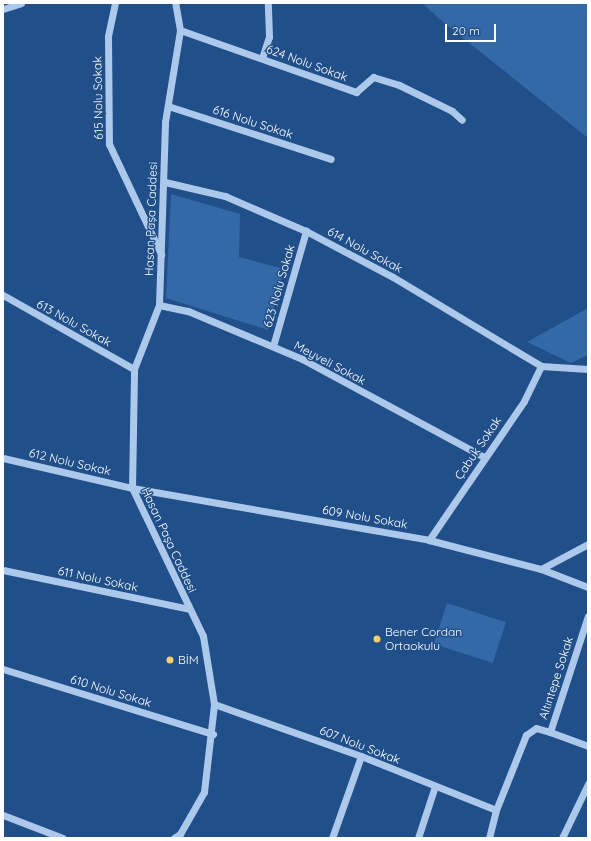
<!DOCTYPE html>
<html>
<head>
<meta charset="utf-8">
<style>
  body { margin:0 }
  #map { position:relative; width:591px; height:841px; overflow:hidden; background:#204f8a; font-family:Quicksand,sans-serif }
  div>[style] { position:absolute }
  .green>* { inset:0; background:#3469a7; transform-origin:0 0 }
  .minor>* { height:7px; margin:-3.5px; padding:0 3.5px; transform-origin:3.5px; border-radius:3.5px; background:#acc9eb }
  .dots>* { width:11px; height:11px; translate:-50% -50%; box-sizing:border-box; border:2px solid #204f8a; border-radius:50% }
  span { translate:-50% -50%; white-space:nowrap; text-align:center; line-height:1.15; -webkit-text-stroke:3px #204f8a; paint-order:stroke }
  .street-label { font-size:12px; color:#fff }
  .poi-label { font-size:12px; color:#fff }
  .left { translate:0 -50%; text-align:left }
  .frame { position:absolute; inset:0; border:4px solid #fff; pointer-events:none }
  .scale { position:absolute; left:445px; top:24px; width:51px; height:18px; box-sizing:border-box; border:2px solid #fff; border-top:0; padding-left:5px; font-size:12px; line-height:14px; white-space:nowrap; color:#fff; -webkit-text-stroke:3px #204f8a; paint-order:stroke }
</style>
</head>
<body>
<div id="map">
  <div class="green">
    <div style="clip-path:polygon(422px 3px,588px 3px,588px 138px,443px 22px)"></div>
    <div style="clip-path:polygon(171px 194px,240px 214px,239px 257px,284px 269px,268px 330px,166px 298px)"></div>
    <div style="clip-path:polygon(588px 308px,588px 355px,571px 363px,527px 342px)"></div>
    <div style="left:447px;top:603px;width:62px;height:43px;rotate:18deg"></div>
  </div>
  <div class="minor">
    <div style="left:115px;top:3px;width:34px;rotate:102deg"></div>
    <div style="left:108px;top:36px;width:108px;rotate:89.5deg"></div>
    <div style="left:109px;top:144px;width:122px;rotate:64.7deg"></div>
    <div style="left:3px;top:9px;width:19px;rotate:-18deg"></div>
    <div style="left:180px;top:30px;width:187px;rotate:19.4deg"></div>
    <div style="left:356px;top:92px;width:23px;rotate:-41deg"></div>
    <div style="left:373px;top:77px;width:27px;rotate:17deg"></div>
    <div style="left:399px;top:85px;width:59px;rotate:26.1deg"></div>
    <div style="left:452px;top:111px;width:13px;rotate:42deg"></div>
    <div style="left:262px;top:58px;width:22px;rotate:-72deg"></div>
    <div style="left:269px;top:37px;width:34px;rotate:-92deg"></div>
    <div style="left:168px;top:106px;width:171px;rotate:18deg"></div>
    <div style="left:165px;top:182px;width:62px;rotate:13.1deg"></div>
    <div style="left:225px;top:196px;width:88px;rotate:23.4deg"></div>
    <div style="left:306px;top:231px;width:98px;rotate:27.9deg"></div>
    <div style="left:393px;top:277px;width:173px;rotate:31deg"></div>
    <div style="left:541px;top:366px;width:47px;rotate:3.7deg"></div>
    <div style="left:3px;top:295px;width:150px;rotate:29.5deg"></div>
    <div style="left:159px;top:305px;width:30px;rotate:12deg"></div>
    <div style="left:188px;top:311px;width:124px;rotate:22.8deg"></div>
    <div style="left:302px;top:359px;width:207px;rotate:28.3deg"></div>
    <div style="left:273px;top:346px;width:120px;rotate:-74deg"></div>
    <div style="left:3px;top:458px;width:132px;rotate:13.1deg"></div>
    <div style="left:132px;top:488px;width:302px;rotate:9.9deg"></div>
    <div style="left:429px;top:540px;width:116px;rotate:14.5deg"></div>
    <div style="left:541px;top:569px;width:50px;rotate:21deg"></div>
    <div style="left:429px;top:540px;width:168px;rotate:-55.6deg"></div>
    <div style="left:524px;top:401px;width:39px;rotate:-64deg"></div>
    <div style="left:541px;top:569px;width:53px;rotate:-28deg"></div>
    <div style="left:3px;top:570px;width:190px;rotate:11.8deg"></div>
    <div style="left:3px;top:669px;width:220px;rotate:17.2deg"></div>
    <div style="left:214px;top:704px;width:156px;rotate:19.5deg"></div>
    <div style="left:361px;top:756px;width:145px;rotate:21.8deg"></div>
    <div style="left:550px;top:732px;width:40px;rotate:20.2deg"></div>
    <div style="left:3px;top:815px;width:64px;rotate:21deg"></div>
    <div style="left:174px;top:838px;width:7px;rotate:-34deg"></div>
    <div style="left:180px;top:834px;width:48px;rotate:-60.3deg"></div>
    <div style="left:204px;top:792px;width:89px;rotate:-83.5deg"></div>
    <div style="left:214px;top:704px;width:69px;rotate:-99.2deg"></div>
    <div style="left:203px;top:636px;width:164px;rotate:-115.6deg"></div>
    <div style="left:132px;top:488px;width:119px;rotate:-89deg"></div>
    <div style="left:134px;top:369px;width:69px;rotate:-68.7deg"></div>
    <div style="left:159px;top:305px;width:183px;rotate:-88.1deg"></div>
    <div style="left:165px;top:122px;width:93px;rotate:-80.7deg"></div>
    <div style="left:180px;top:30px;width:27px;rotate:-100deg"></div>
    <div style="left:332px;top:838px;width:87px;rotate:-70.5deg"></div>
    <div style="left:418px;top:838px;width:55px;rotate:-71.9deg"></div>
    <div style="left:489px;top:838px;width:29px;rotate:-76deg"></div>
    <div style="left:496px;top:810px;width:81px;rotate:-68.2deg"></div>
    <div style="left:526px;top:735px;width:12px;rotate:-35deg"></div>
    <div style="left:536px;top:728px;width:15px;rotate:16deg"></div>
    <div style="left:550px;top:732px;width:122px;rotate:-71.9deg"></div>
    <div style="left:562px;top:838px;width:60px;rotate:-64.3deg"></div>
  </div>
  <div class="dots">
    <div style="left:377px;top:639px;background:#f8cf6d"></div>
    <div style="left:170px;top:660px;background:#f8cf6d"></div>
  </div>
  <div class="street-label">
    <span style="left:307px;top:63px;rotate:20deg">624 Nolu Sokak</span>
    <span style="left:98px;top:98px;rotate:-91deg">615 Nolu Sokak</span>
    <span style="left:253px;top:122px;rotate:18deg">616 Nolu Sokak</span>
    <span style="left:151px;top:219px;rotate:-88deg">Hasan Paşa Caddesi</span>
    <span style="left:365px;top:250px;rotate:28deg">614 Nolu Sokak</span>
    <span style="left:279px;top:286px;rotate:-74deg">623 Nolu Sokak</span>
    <span style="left:74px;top:323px;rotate:29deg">613 Nolu Sokak</span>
    <span style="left:330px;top:363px;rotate:28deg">Meyveli Sokak</span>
    <span style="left:478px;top:448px;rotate:-56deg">Çabuk Sokak</span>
    <span style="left:70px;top:462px;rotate:13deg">612 Nolu Sokak</span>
    <span style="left:365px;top:517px;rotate:10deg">609 Nolu Sokak</span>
    <span style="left:169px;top:540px;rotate:65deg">Hasan Paşa Caddesi</span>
    <span style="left:98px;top:579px;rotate:12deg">611 Nolu Sokak</span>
    <span style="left:556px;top:678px;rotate:-72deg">Altıntepe Sokak</span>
    <span style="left:111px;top:691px;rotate:17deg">610 Nolu Sokak</span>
    <span style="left:360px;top:745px;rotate:21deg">607 Nolu Sokak</span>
  </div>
  <div class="poi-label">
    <span class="left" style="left:385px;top:639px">Bener Cordan<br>Ortaokulu</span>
    <span class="left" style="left:178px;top:660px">BİM</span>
  </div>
  <div class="frame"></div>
  <div class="scale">20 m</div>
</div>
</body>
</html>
